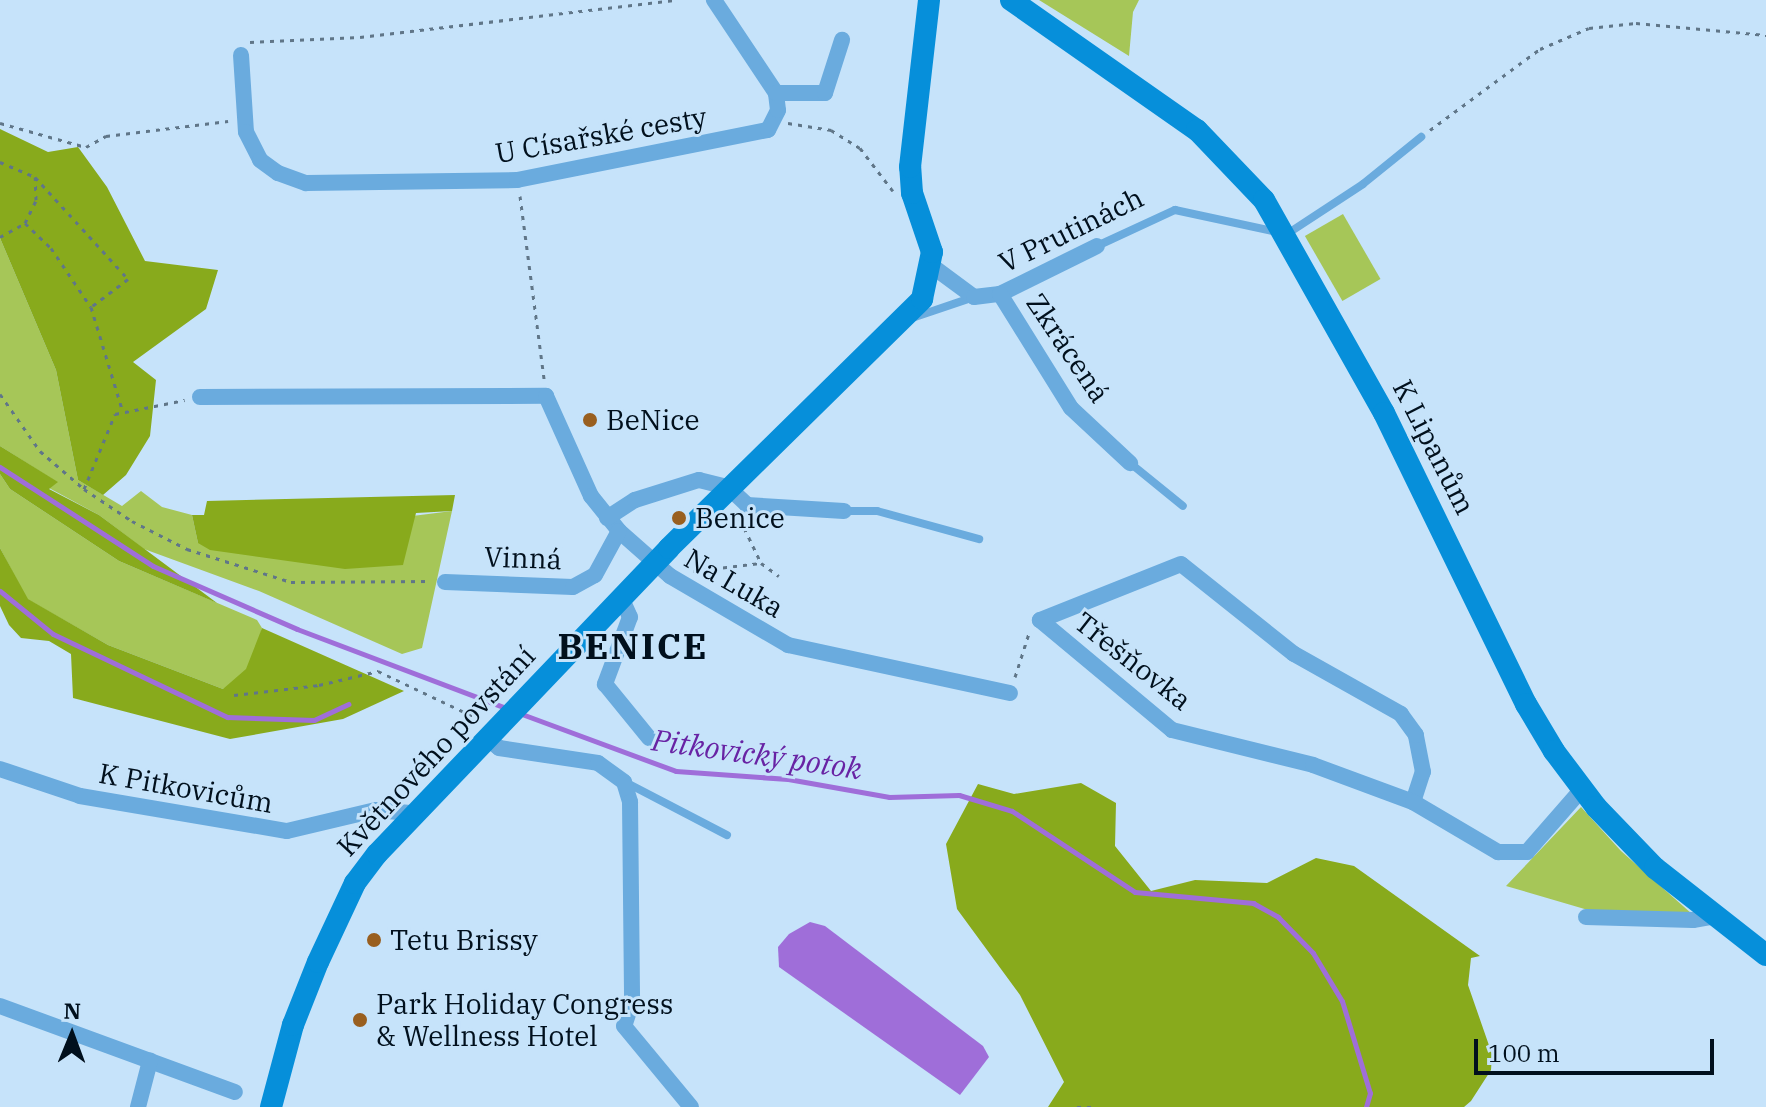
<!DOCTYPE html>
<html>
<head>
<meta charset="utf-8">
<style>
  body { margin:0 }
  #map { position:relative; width:1766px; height:1107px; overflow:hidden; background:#c6e3fa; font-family:"IBM Plex Serif",serif }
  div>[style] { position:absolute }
  .green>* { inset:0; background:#a6c658; transform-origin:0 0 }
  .forest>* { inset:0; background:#88aa1c }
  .water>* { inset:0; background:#9f6ed9 }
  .stream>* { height:5px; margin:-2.5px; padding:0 2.5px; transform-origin:2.5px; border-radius:2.5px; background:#9f6ed9 }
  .path>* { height:3px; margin-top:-1.5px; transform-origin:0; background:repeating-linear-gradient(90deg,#607688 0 4px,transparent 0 10px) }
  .lane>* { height:8px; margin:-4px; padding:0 4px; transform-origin:4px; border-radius:4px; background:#6aabde }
  .street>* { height:16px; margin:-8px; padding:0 8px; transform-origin:8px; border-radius:8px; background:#6aabde }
  .secondary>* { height:22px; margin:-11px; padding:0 11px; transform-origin:11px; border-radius:11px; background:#068fda }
  .dots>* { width:22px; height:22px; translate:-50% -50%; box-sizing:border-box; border:4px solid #c6e3fa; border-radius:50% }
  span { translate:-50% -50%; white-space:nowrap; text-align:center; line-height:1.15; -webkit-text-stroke:6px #c6e3fa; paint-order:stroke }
  .street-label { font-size:28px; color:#01101d }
  .poi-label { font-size:28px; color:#01101d }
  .left { translate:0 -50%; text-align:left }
  .water-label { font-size:30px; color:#6823a4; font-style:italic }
  .district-label { font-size:36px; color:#01101d; font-weight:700; letter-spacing:2px }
  .north { position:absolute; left:32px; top:995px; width:80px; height:80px; -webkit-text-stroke:6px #c6e3fa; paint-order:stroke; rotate:1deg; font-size:22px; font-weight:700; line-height:32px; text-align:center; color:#01101d }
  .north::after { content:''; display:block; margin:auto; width:28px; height:36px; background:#01101d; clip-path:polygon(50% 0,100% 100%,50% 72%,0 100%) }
  .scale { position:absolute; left:1474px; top:1039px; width:240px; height:36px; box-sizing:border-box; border:4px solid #01101d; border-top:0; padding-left:10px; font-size:24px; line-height:28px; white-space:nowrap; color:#01101d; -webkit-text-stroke:6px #c6e3fa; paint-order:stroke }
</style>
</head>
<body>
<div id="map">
  <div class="green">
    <div style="clip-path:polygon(1039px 0,1139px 0,1133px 12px,1129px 56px)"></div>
    <div style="left:1343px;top:214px;width:75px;height:44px;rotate:60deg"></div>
    <div style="clip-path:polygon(0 238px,56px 370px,78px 480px,122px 506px,141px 491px,162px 507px,192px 515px,198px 543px,452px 511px,422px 648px,402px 654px,259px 591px,144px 549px,99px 515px,49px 488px,57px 482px,0 446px)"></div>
    <div style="clip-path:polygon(0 474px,10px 489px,119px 561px,257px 620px,262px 628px,257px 648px,335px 664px,223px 689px,108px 645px,27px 599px,0 548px)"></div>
    <div style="clip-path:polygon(1581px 807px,1621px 851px,1692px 914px,1588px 910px,1506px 886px)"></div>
  </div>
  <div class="forest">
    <div style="clip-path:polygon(0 129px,48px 152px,78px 147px,107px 187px,145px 261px,218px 270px,206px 309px,133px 362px,156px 380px,150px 436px,126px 475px,103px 495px,78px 480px,56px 370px,0 238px)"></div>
    <div style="clip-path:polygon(0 446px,58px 482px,49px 489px,99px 515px,217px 603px,119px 561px,10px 489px,0 474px)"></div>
    <div style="clip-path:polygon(455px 495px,452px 511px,416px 513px,403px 565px,345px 569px,210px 550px,198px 543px,192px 515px,204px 515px,207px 501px)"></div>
    <div style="clip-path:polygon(0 548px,28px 599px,108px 645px,223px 689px,246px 669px,262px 628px,404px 691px,343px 719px,230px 739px,73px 698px,71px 654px,49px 641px,21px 638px,9px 625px,0 606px)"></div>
    <div style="clip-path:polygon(1081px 783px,1116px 803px,1115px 846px,1151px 891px,1195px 880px,1267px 883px,1316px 858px,1354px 866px,1480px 956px,1471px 958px,1468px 985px,1492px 1054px,1491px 1070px,1471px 1101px,1464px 1107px,1048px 1107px,1064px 1082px,1020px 995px,957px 909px,946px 844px,978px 784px,1014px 794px)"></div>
  </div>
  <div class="water">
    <div style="clip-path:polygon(810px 922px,825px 926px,983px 1046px,989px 1057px,960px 1095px,779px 967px,778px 947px,789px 934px)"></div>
  </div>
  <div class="stream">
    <div style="left:0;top:467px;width:182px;rotate:32.9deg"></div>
    <div style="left:153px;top:566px;width:157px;rotate:23.6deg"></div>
    <div style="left:297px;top:629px;width:223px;rotate:20.7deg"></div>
    <div style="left:0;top:591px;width:68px;rotate:39.1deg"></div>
    <div style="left:53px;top:634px;width:193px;rotate:25.5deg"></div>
    <div style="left:227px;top:717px;width:87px;rotate:2deg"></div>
    <div style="left:314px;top:720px;width:38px;rotate:-25deg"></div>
    <div style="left:519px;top:713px;width:167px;rotate:20.3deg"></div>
    <div style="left:676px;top:771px;width:112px;rotate:4.1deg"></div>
    <div style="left:788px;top:779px;width:103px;rotate:10.1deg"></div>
    <div style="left:889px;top:797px;width:70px;rotate:-1.6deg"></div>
    <div style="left:959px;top:795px;width:55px;rotate:16.8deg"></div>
    <div style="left:1012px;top:811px;width:147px;rotate:33.4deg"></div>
    <div style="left:1135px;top:892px;width:119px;rotate:5.3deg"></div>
    <div style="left:1253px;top:903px;width:29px;rotate:29deg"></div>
    <div style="left:1278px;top:917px;width:50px;rotate:45.8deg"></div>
    <div style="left:1313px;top:953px;width:56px;rotate:58.9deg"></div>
    <div style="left:1342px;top:1001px;width:96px;rotate:73.1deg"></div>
    <div style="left:1370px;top:1093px;width:15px;rotate:106deg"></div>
  </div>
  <div class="path">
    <div style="left:250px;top:42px;width:110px;rotate:-2.6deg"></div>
    <div style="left:360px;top:37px;width:319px;rotate:-6.7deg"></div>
    <div style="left:0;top:123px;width:89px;rotate:15.6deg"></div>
    <div style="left:86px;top:147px;width:23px;rotate:-29deg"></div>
    <div style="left:106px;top:136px;width:123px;rotate:-7deg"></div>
    <div style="left:788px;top:123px;width:44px;rotate:9.2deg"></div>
    <div style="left:831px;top:130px;width:34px;rotate:32deg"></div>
    <div style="left:860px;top:148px;width:54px;rotate:52.5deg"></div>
    <div style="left:1430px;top:130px;width:137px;rotate:-36.4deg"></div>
    <div style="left:1540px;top:49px;width:53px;rotate:-23.2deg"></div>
    <div style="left:1589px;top:28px;width:47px;rotate:-6.1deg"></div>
    <div style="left:1636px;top:23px;width:131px;rotate:5.3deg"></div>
    <div style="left:0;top:162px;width:38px;rotate:23deg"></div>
    <div style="left:35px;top:177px;width:138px;rotate:47.6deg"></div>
    <div style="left:128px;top:279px;width:46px;rotate:142.9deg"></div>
    <div style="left:91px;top:307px;width:110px;rotate:73.1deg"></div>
    <div style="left:520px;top:196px;width:185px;rotate:82.5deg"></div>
    <div style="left:25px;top:223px;width:36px;rotate:44deg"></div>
    <div style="left:51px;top:248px;width:71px;rotate:55.9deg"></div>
    <div style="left:0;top:237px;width:29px;rotate:-29deg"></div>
    <div style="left:25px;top:223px;width:25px;rotate:-64deg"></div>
    <div style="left:36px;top:200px;width:23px;rotate:-92deg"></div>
    <div style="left:0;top:394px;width:70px;rotate:54.9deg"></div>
    <div style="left:40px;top:451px;width:58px;rotate:40.8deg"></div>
    <div style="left:84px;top:489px;width:58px;rotate:33.7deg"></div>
    <div style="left:132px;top:521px;width:62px;rotate:27deg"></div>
    <div style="left:187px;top:549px;width:109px;rotate:17.6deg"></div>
    <div style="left:291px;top:582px;width:140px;rotate:-0.4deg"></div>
    <div style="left:84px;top:489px;width:81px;rotate:-67.5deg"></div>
    <div style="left:115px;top:414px;width:71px;rotate:-11.3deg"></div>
    <div style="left:740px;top:519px;width:49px;rotate:64.5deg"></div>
    <div style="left:693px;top:571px;width:68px;rotate:-6.7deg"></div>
    <div style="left:761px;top:563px;width:22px;rotate:36deg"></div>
    <div style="left:1015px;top:677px;width:49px;rotate:-72.3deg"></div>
    <div style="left:234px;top:695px;width:86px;rotate:-6.7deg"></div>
    <div style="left:319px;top:685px;width:61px;rotate:-13.3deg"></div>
    <div style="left:378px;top:671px;width:112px;rotate:25.4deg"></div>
    <div style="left:1077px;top:1107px;width:20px"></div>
  </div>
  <div class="lane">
    <div style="left:1097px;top:246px;width:86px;rotate:-24.8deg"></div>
    <div style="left:1175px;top:210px;width:115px;rotate:12.1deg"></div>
    <div style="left:1287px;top:234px;width:91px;rotate:-33.3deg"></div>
    <div style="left:1363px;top:184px;width:75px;rotate:-39deg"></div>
    <div style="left:912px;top:318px;width:65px;rotate:-18.7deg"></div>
    <div style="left:1130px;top:463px;width:68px;rotate:39.1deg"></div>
    <div style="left:844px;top:511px;width:33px"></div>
    <div style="left:877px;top:511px;width:106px;rotate:15.4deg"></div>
    <div style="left:625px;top:782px;width:115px;rotate:27.5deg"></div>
  </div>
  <div class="street">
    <div style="left:241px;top:55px;width:77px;rotate:86.3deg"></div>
    <div style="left:246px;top:132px;width:31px;rotate:63deg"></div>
    <div style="left:260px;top:160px;width:22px;rotate:36deg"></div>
    <div style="left:278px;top:173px;width:30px;rotate:20deg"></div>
    <div style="left:306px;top:183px;width:211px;rotate:-0.8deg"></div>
    <div style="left:517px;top:180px;width:256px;rotate:-11.3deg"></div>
    <div style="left:768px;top:130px;width:22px;rotate:-63deg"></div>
    <div style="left:778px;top:110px;width:17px;rotate:-97deg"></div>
    <div style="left:776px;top:93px;width:112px;rotate:-123.7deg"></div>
    <div style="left:776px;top:93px;width:49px"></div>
    <div style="left:825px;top:93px;width:56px;rotate:-72.2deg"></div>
    <div style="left:932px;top:266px;width:52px;rotate:36.4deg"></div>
    <div style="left:974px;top:297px;width:26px;rotate:-7deg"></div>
    <div style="left:1000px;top:294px;width:108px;rotate:-26.3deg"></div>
    <div style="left:1000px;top:294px;width:134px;rotate:58.1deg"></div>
    <div style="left:1071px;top:408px;width:81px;rotate:43deg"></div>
    <div style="left:200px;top:397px;width:346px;rotate:-0.2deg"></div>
    <div style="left:546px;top:396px;width:110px;rotate:65.8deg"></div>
    <div style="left:591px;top:496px;width:45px;rotate:51.3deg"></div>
    <div style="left:619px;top:531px;width:68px;rotate:41.4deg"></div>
    <div style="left:670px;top:576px;width:137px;rotate:30.3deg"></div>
    <div style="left:788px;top:645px;width:227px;rotate:12.2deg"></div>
    <div style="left:607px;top:518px;width:33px;rotate:-33deg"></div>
    <div style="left:635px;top:500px;width:67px;rotate:-17.4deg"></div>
    <div style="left:699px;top:480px;width:30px;rotate:14deg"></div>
    <div style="left:728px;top:487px;width:26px;rotate:43deg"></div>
    <div style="left:747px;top:505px;width:97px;rotate:3.5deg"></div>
    <div style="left:445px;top:582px;width:128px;rotate:2.2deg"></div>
    <div style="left:573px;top:587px;width:25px;rotate:-29deg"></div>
    <div style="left:595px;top:575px;width:50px;rotate:-61.4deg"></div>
    <div style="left:621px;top:597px;width:22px;rotate:66deg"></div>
    <div style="left:630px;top:617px;width:72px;rotate:110.5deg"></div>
    <div style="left:605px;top:684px;width:70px;rotate:50.8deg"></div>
    <div style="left:488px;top:739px;width:14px;rotate:39deg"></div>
    <div style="left:499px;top:748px;width:100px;rotate:8.6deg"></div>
    <div style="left:598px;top:763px;width:32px;rotate:36deg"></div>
    <div style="left:624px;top:782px;width:21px;rotate:73deg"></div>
    <div style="left:630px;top:802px;width:200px;rotate:89.4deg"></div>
    <div style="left:632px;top:1002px;width:25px;rotate:108deg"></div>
    <div style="left:624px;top:1026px;width:105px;rotate:50.4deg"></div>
    <div style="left:0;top:769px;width:84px;rotate:18.6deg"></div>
    <div style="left:80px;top:796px;width:210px;rotate:9.6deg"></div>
    <div style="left:287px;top:831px;width:91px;rotate:-13.3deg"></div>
    <div style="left:376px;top:810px;width:37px;rotate:5deg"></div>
    <div style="left:1413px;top:802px;width:32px;rotate:-72deg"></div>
    <div style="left:1423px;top:772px;width:38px;rotate:-101deg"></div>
    <div style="left:1416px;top:735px;width:26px;rotate:-126deg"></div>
    <div style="left:1401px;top:714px;width:123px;rotate:-150.7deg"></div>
    <div style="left:1294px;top:654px;width:144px;rotate:-141.5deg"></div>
    <div style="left:1181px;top:564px;width:152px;rotate:158.3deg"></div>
    <div style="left:1040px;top:620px;width:172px;rotate:39.8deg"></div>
    <div style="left:1172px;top:730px;width:145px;rotate:13.9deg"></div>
    <div style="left:1313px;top:765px;width:107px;rotate:20.3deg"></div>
    <div style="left:1413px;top:802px;width:99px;rotate:30.5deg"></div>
    <div style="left:1498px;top:852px;width:29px"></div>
    <div style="left:1527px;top:852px;width:82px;rotate:-48.9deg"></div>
    <div style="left:1586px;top:917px;width:107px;rotate:1.6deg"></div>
    <div style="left:1693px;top:920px;width:23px;rotate:-10deg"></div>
    <div style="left:0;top:1006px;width:250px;rotate:20.1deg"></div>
    <div style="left:138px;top:1107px;width:48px;rotate:-75.4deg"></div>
  </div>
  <div class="secondary">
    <div style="left:1011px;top:0;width:227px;rotate:35deg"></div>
    <div style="left:1197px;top:130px;width:97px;rotate:46.3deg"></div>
    <div style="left:1264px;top:200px;width:244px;rotate:60.6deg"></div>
    <div style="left:1384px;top:413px;width:324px;rotate:64deg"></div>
    <div style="left:1526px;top:704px;width:55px;rotate:59.2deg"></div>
    <div style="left:1554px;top:751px;width:70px;rotate:53.1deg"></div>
    <div style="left:1596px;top:807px;width:85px;rotate:46deg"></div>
    <div style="left:1655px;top:868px;width:141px;rotate:38.1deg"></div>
    <div style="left:271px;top:1107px;width:85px;rotate:-75deg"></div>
    <div style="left:293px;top:1025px;width:68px;rotate:-68.4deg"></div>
    <div style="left:318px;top:962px;width:87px;rotate:-64.9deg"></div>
    <div style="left:355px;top:883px;width:36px;rotate:-53deg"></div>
    <div style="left:377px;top:854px;width:423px;rotate:-46.3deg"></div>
    <div style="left:669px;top:548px;width:355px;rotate:-44.5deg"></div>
    <div style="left:922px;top:299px;width:48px;rotate:-78deg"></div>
    <div style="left:932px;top:252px;width:62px;rotate:-108.7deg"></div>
    <div style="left:912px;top:193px;width:26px;rotate:-94deg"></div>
    <div style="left:910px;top:167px;width:168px;rotate:-83.5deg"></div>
  </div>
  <div class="dots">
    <div style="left:590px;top:420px;background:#995f1f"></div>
    <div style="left:679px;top:518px;background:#995f1f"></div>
    <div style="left:374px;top:940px;background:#995f1f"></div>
    <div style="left:360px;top:1020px;background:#995f1f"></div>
  </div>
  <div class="street-label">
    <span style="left:601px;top:135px;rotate:-10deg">U Císařské cesty</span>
    <span style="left:1071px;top:230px;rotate:-26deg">V Prutinách</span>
    <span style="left:1068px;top:348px;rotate:56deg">Zkrácená</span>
    <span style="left:1434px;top:447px;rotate:63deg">K Lipanům</span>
    <span style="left:523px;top:558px;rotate:2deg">Vinná</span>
    <span style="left:734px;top:583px;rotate:30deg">Na Luka</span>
    <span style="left:1133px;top:661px;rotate:38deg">Třešňovka</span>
    <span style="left:436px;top:751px;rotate:-47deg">Květnového povstání</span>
    <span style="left:186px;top:788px;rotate:10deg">K Pitkovicům</span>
  </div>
  <div class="poi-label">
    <span class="left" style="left:606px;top:420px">BeNice</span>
    <span class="left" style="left:695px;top:518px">Benice</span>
    <span class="left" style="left:390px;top:940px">Tetu Brissy</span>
    <span class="left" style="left:376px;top:1020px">Park Holiday Congress<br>&amp; Wellness Hotel</span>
  </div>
  <div class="water-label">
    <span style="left:757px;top:754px;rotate:8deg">Pitkovický potok</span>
  </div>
  <div class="district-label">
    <span style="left:633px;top:646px">BENICE</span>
  </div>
  <div class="north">N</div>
  <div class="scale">100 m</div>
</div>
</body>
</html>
